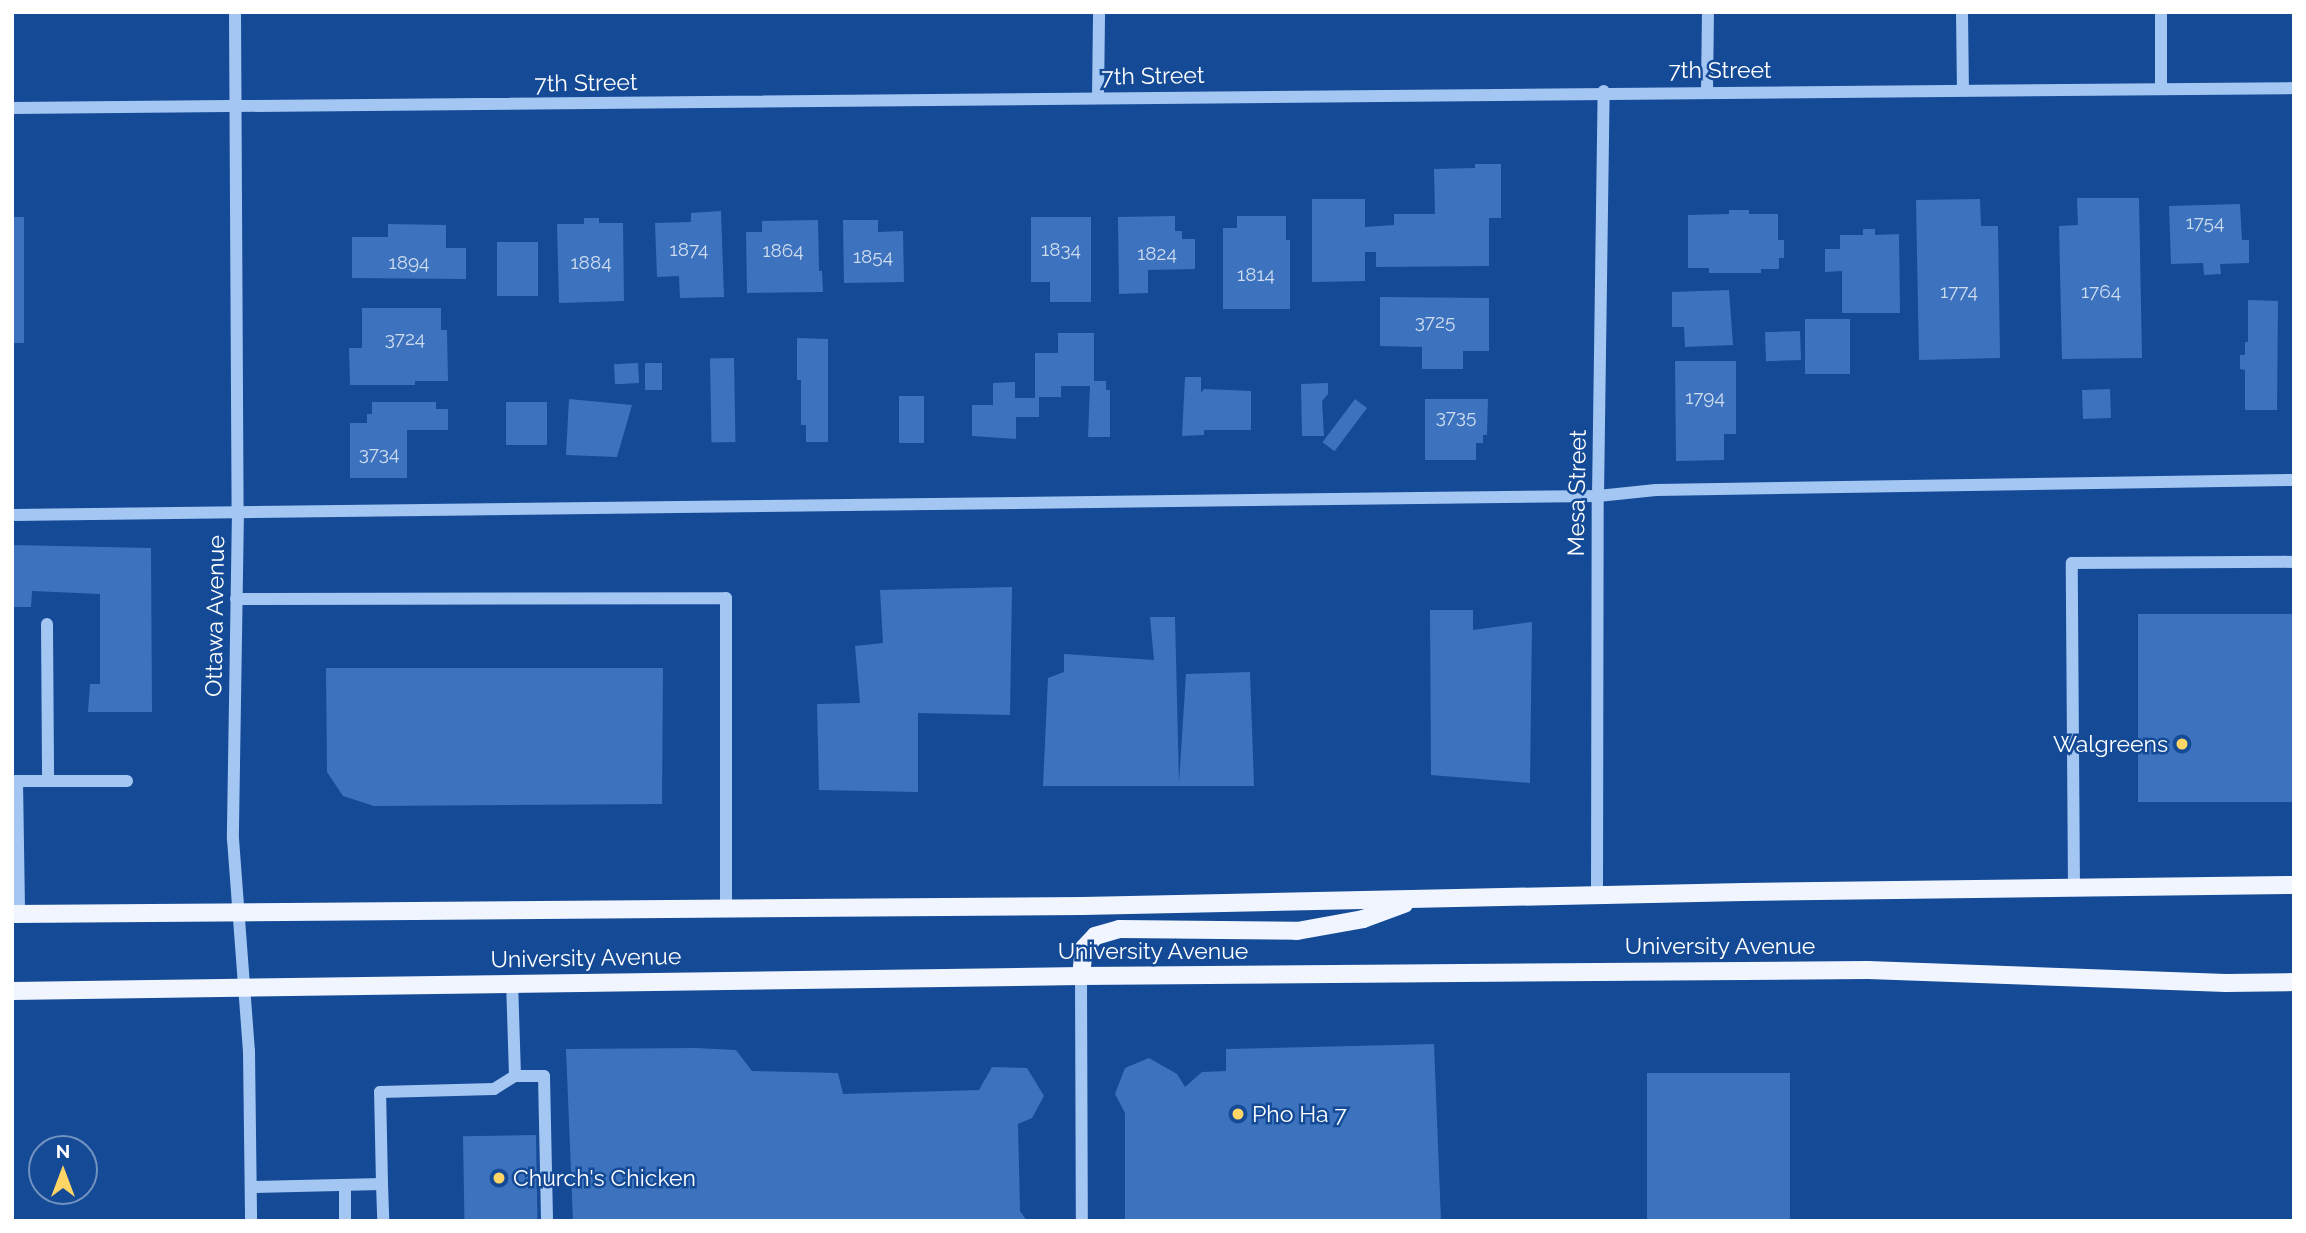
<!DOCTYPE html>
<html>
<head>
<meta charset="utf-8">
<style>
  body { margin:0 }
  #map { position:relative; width:2306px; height:1233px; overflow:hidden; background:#144a96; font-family:Raleway,sans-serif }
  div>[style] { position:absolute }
  .building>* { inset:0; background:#3d73be; transform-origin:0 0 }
  .minor>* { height:12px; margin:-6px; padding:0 6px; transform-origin:6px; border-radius:6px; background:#a4c6f2 }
  .major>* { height:18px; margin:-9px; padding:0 9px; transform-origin:9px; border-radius:9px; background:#f0f5ff }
  .dots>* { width:19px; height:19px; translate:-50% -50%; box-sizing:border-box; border:4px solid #144a96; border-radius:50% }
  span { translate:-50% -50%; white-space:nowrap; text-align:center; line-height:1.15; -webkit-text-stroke:5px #144a96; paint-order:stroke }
  .number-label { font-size:19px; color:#cedcef }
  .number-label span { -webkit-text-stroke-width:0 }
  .street-label { font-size:23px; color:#fff }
  .poi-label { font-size:23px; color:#fff }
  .right { translate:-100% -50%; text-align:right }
  .left { translate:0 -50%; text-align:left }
  .frame { position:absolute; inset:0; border:14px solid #fff; pointer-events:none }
  .north { position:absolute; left:28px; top:1135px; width:70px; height:70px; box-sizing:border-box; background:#144a96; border:2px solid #7292c0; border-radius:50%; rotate:0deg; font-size:19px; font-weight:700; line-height:28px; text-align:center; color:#fff }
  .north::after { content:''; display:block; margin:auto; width:24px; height:32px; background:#ffd666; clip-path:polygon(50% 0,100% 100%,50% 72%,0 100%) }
</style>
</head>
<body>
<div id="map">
  <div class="building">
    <div style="clip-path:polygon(1475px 164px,1501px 164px,1501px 218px,1489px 218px,1489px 266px,1376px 267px,1376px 252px,1365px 252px,1365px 281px,1312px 282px,1312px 199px,1365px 199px,1365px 227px,1394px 225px,1394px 214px,1435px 214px,1434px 169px,1475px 168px)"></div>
    <div style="clip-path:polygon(2077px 198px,2139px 198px,2142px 358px,2062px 359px,2059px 226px,2078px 225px)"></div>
    <div style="clip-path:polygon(1980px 199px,1981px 226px,1998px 226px,2000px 358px,1919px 360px,1916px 200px)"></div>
    <div style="clip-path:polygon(2240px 204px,2242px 240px,2249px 240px,2249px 263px,2220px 264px,2221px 274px,2204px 275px,2203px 263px,2171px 264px,2169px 206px)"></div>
    <div style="clip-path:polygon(1729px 210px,1749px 210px,1749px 214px,1778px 214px,1778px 240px,1784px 240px,1784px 258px,1779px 258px,1779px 269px,1761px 269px,1761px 273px,1709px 273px,1709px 268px,1688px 268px,1688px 215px,1729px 214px)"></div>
    <div style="clip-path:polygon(721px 211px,724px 297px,680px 298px,679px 276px,657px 277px,655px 223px,691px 222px,691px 213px)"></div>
    <div style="clip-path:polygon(1175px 216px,1175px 231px,1182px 231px,1182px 239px,1195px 239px,1195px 269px,1148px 270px,1148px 293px,1119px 294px,1118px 217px)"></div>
    <div style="clip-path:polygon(1237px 216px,1286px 216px,1286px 240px,1290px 240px,1290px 309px,1223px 309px,1223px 228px,1237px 228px)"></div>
    <div style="left:12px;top:217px;width:12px;height:126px"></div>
    <div style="clip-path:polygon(1031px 217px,1091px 217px,1091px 302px,1050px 302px,1050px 282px,1031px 282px)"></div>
    <div style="clip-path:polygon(584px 218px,599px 218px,599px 223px,623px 223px,624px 301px,559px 303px,557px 224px,584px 224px)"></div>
    <div style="clip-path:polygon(818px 220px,819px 271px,822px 271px,823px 292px,747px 293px,746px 232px,762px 232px,762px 221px)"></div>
    <div style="clip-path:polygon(843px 220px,878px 220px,878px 232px,903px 231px,904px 282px,844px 283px)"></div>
    <div style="clip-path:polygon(388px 224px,446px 225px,446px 248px,466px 248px,466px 279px,352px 278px,352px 237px,388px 237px)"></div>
    <div style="clip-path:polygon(1863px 229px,1875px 229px,1875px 235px,1899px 234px,1900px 313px,1842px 313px,1842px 271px,1825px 272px,1825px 249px,1840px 249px,1840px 235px,1863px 235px)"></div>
    <div style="left:497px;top:242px;width:41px;height:54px"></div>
    <div style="clip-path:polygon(1729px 290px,1733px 345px,1685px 347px,1684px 327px,1672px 327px,1672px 292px)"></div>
    <div style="clip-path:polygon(1380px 297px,1489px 298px,1489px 351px,1463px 351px,1463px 369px,1422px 369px,1422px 347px,1380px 346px)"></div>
    <div style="clip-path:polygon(2248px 300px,2278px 301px,2277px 410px,2245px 410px,2245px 370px,2240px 369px,2240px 355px,2245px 355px,2245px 342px,2248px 342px)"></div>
    <div style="clip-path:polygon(362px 308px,441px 308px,441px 330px,447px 330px,448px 381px,415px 381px,415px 385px,350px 385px,349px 348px,362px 348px)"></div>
    <div style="left:1805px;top:319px;width:45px;height:55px"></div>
    <div style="left:1800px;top:331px;width:29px;height:35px;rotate:88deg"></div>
    <div style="clip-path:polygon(1058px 333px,1094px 333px,1094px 381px,1106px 381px,1106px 390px,1110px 390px,1110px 437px,1088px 437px,1090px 386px,1061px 386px,1061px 397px,1039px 397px,1039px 417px,1016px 417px,1016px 439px,972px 436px,972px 405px,993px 405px,993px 383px,1015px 382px,1015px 398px,1035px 398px,1035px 353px,1058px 353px)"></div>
    <div style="clip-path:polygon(797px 338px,828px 339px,828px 442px,806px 442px,806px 425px,801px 425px,801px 380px,797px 380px)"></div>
    <div style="left:734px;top:358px;width:84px;height:24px;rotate:89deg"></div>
    <div style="clip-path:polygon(1675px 361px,1736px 361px,1736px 434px,1724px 434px,1724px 460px,1676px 461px)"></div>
    <div style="left:638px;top:363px;width:20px;height:24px;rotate:87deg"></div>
    <div style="left:645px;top:363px;width:17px;height:27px"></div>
    <div style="clip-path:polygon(1185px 377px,1201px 377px,1201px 393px,1204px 389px,1251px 391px,1251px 430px,1204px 430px,1204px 435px,1182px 436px)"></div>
    <div style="clip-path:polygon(1328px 383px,1328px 394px,1322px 401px,1324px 436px,1302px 436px,1301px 384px)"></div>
    <div style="left:2110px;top:389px;width:29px;height:28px;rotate:88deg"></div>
    <div style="left:899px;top:396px;width:25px;height:47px"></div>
    <div style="clip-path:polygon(569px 399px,632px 405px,617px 457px,566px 455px)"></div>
    <div style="left:1355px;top:399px;width:15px;height:54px;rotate:37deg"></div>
    <div style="clip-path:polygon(1425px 399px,1488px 399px,1487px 435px,1483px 435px,1483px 443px,1476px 443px,1476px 460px,1425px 460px)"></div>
    <div style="clip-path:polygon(372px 402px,436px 402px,436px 409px,448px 409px,448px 430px,407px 430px,407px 478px,350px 478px,350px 423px,367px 423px,367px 414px,372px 414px)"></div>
    <div style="left:506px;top:402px;width:41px;height:43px"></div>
    <div style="clip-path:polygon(12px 545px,151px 548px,152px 712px,88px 712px,90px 684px,100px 684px,100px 594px,32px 591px,31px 607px,12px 607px)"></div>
    <div style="clip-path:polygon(1012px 587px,1010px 715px,918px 713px,918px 792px,819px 790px,817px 704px,860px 703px,855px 646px,883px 643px,880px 590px)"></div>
    <div style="clip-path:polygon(1430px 610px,1473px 610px,1473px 630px,1532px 622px,1530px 783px,1431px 775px)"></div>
    <div style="left:2294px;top:614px;width:188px;height:156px;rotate:90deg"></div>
    <div style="clip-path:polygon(1150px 617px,1175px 617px,1179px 783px,1186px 674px,1250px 672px,1254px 786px,1043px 786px,1048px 678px,1064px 672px,1064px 654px,1154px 660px)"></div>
    <div style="clip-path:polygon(326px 668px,663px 668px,662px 804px,374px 806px,343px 796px,327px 772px)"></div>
    <div style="clip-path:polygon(1434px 1044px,1441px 1221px,1125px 1221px,1125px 1113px,1115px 1094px,1125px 1068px,1149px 1058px,1177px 1074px,1185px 1087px,1202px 1072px,1226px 1071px,1226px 1049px)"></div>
    <div style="clip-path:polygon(695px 1048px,736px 1050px,752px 1071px,838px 1073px,843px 1094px,979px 1090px,992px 1067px,1027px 1068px,1044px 1096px,1032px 1118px,1018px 1124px,1020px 1211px,1027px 1221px,573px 1221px,566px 1049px)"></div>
    <div style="left:1647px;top:1073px;width:143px;height:148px"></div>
    <div style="left:536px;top:1135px;width:86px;height:73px;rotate:89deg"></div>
  </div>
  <div class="minor">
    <div style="left:235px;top:12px;width:498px;rotate:89.7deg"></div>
    <div style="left:238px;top:510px;width:329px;rotate:90.9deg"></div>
    <div style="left:233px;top:839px;width:213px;rotate:85.7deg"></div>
    <div style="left:249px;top:1051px;width:170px;rotate:89.3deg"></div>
    <div style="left:1962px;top:12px;width:77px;rotate:89.3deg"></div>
    <div style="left:2161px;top:88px;width:76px;rotate:-90deg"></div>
    <div style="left:1707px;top:91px;width:79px;rotate:-89.3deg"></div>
    <div style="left:1098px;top:98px;width:86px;rotate:-89.3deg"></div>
    <div style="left:12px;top:108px;width:2282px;rotate:-0.5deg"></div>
    <div style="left:12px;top:515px;width:1586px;rotate:-0.69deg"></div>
    <div style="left:1598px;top:496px;width:58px;rotate:-5.9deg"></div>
    <div style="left:1656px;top:490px;width:638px;rotate:-0.9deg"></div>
    <div style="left:236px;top:599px;width:490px;rotate:-0.1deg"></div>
    <div style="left:726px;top:598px;width:311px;rotate:90deg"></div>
    <div style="left:47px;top:624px;width:157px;rotate:89.6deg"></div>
    <div style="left:12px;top:781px;width:115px"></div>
    <div style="left:17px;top:781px;width:133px;rotate:89.1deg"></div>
    <div style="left:2074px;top:890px;width:327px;rotate:-90.4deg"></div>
    <div style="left:2072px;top:563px;width:222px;rotate:-0.3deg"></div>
    <div style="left:1597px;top:895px;width:399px;rotate:-89.9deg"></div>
    <div style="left:1598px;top:496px;width:405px;rotate:-89.2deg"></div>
    <div style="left:1081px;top:976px;width:245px;rotate:89.8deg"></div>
    <div style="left:515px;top:1076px;width:29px"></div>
    <div style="left:544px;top:1076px;width:145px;rotate:88.8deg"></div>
    <div style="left:382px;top:1184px;width:37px;rotate:88deg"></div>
    <div style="left:345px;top:1185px;width:36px;rotate:90deg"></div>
    <div style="left:251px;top:1187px;width:131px;rotate:-1.3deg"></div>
    <div style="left:382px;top:1184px;width:92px;rotate:-91.2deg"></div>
    <div style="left:380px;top:1092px;width:114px;rotate:-1.5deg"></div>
    <div style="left:494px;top:1089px;width:25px;rotate:-32deg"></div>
    <div style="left:515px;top:1076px;width:93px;rotate:-91.8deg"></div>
  </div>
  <div class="major">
    <div style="left:12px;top:914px;width:1070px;rotate:-0.43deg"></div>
    <div style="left:1082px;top:906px;width:662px;rotate:-1.21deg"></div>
    <div style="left:1744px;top:892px;width:550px;rotate:-0.73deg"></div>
    <div style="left:1081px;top:976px;width:28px;rotate:-84deg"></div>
    <div style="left:1084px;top:948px;width:16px;rotate:-47deg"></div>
    <div style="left:1095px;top:936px;width:25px;rotate:-16deg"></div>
    <div style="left:1119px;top:929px;width:178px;rotate:0.6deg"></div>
    <div style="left:1297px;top:931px;width:67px;rotate:-10.3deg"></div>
    <div style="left:1363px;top:919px;width:44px;rotate:-20.1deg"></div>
    <div style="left:12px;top:991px;width:1069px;rotate:-0.8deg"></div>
    <div style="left:1081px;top:976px;width:787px;rotate:-0.44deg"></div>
    <div style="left:1868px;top:970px;width:358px;rotate:2.1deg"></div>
    <div style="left:2226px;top:983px;width:68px;rotate:-0.8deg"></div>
  </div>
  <div class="dots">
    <div style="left:2182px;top:744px;background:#ffd666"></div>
    <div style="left:1238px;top:1114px;background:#ffd666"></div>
    <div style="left:499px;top:1178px;background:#ffd666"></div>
  </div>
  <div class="number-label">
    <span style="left:2205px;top:223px">1754</span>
    <span style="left:689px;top:250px">1874</span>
    <span style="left:1061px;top:250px">1834</span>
    <span style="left:783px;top:251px">1864</span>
    <span style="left:1157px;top:254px">1824</span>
    <span style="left:873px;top:257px">1854</span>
    <span style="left:409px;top:263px">1894</span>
    <span style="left:591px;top:263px">1884</span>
    <span style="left:1256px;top:275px">1814</span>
    <span style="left:1959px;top:292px">1774</span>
    <span style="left:2101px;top:292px">1764</span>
    <span style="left:1435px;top:322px">3725</span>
    <span style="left:405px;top:339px">3724</span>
    <span style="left:1705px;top:398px">1794</span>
    <span style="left:1456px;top:417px">3735</span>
    <span style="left:379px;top:454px">3734</span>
  </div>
  <div class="street-label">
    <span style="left:1720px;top:70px">7th Street</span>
    <span style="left:1153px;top:76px;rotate:-1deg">7th Street</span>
    <span style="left:586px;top:83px;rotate:-1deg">7th Street</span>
    <span style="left:1577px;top:493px;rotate:-89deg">Mesa Street</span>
    <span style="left:215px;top:616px;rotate:-89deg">Ottawa Avenue</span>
    <span style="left:1720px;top:946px">University Avenue</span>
    <span style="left:1153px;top:951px">University Avenue</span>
    <span style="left:586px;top:958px;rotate:-1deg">University Avenue</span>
  </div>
  <div class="poi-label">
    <span class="right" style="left:2168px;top:744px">Walgreens</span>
    <span class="left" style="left:1252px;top:1114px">Pho Ha 7</span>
    <span class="left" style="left:513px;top:1178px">Church's Chicken</span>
  </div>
  <div class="frame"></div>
  <div class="north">N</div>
</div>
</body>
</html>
